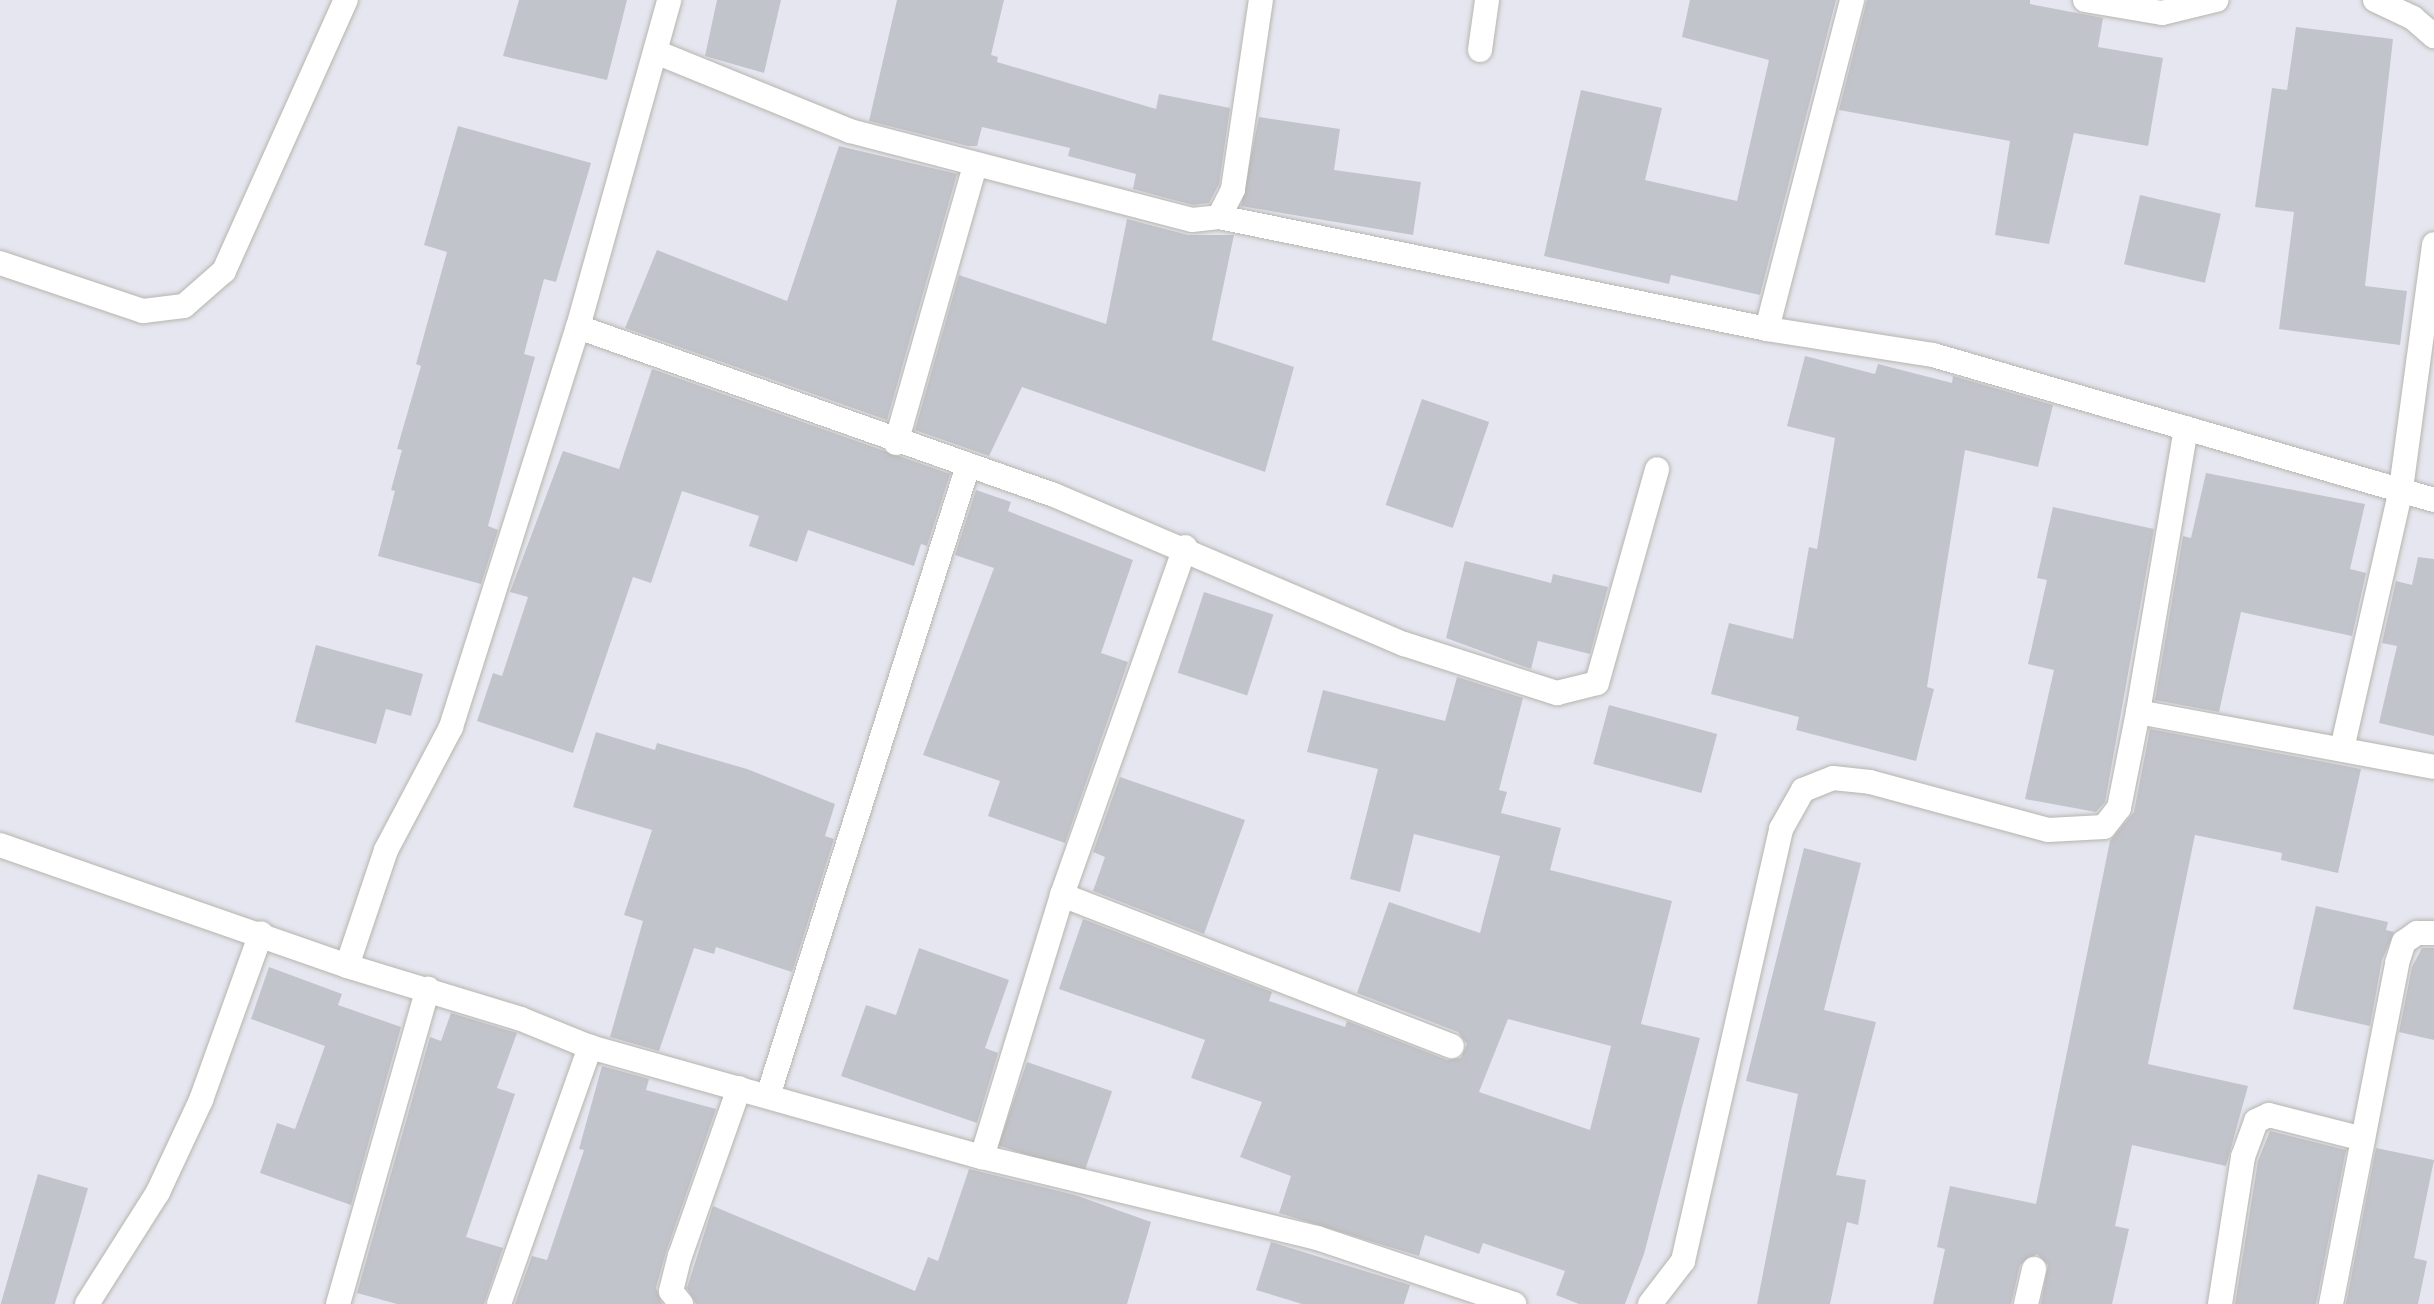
<!DOCTYPE html>
<html>
<head>
<meta charset="utf-8">
<style>
  body { margin:0 }
  #map { position:relative; width:2434px; height:1304px; overflow:hidden; background:#e6e6f0; font-family:"Titillium Web",sans-serif }
  div>[style] { position:absolute }
  .building>* { inset:0; background:#c2c4cb; transform-origin:0 0 }
  .roads { filter:drop-shadow(0 0 2px #b6b5ae) drop-shadow(0 0 2px #b6b5ae) }
  .minor>* { height:24px; margin:-12px; padding:0 12px; transform-origin:12px; border-radius:12px; background:#fff }
  span { translate:-50% -50%; white-space:nowrap; text-align:center; line-height:1.15; -webkit-text-stroke:8px #fff; paint-order:stroke }
</style>
</head>
<body>
<div id="map">
  <div class="building">
    <div style="clip-path:polygon(519px 0,627px 0,607px 80px,503px 56px)"></div>
    <div style="clip-path:polygon(717px 0,781px 0,764px 73px,705px 56px)"></div>
    <div style="clip-path:polygon(897px 0,1004px 0,991px 55px,998px 57px,997px 62px,1156px 109px,1159px 94px,1230px 108px,1219px 184px,1209px 203px,1193px 205px,1133px 189px,1136px 174px,1068px 156px,1070px 148px,982px 127px,977px 146px,968px 146px,869px 121px)"></div>
    <div style="clip-path:polygon(1690px 0,1836px 0,1760px 295px,1671px 275px,1669px 284px,1544px 256px,1581px 90px,1662px 108px,1645px 180px,1737px 201px,1769px 60px,1682px 37px)"></div>
    <div style="clip-path:polygon(1867px 0,2030px 0,2030px 4px,2103px 18px,2098px 47px,2163px 58px,2148px 146px,2074px 133px,2049px 244px,1995px 235px,2010px 141px,1839px 110px)"></div>
    <div style="clip-path:polygon(2296px 27px,2393px 39px,2365px 286px,2407px 291px,2400px 345px,2279px 329px,2294px 212px,2255px 207px,2272px 88px,2287px 90px)"></div>
    <div style="clip-path:polygon(1259px 117px,1340px 129px,1334px 170px,1421px 182px,1413px 235px,1241px 206px)"></div>
    <div style="clip-path:polygon(458px 126px,591px 163px,556px 282px,544px 279px,524px 354px,535px 357px,488px 526px,498px 530px,481px 584px,378px 556px,395px 491px,391px 490px,402px 450px,397px 449px,421px 366px,416px 364px,447px 252px,424px 245px)"></div>
    <div style="clip-path:polygon(839px 146px,957px 174px,887px 420px,625px 328px,657px 250px,787px 301px)"></div>
    <div style="left:2140px;top:195px;width:83px;height:71px;rotate:13deg"></div>
    <div style="clip-path:polygon(1127px 219px,1188px 235px,1234px 235px,1212px 340px,1294px 367px,1265px 472px,1022px 387px,989px 456px,915px 430px,959px 275px,1106px 324px)"></div>
    <div style="clip-path:polygon(1805px 356px,1875px 374px,1878px 364px,1952px 383px,1953px 376px,2053px 405px,2038px 467px,1965px 450px,1927px 687px,1934px 689px,1916px 761px,1796px 730px,1799px 717px,1711px 694px,1729px 623px,1793px 639px,1809px 547px,1817px 549px,1835px 438px,1787px 426px)"></div>
    <div style="clip-path:polygon(652px 369px,950px 474px,927px 546px,921px 544px,914px 566px,808px 530px,797px 562px,749px 546px,759px 516px,682px 491px,651px 583px,633px 577px,573px 753px,477px 721px,493px 673px,502px 676px,528px 597px,510px 592px,563px 451px,619px 469px)"></div>
    <div style="left:1422px;top:399px;width:71px;height:112px;rotate:19deg"></div>
    <div style="clip-path:polygon(2206px 473px,2365px 504px,2350px 569px,2366px 573px,2352px 636px,2241px 612px,2219px 712px,2155px 700px,2183px 536px,2191px 538px)"></div>
    <div style="clip-path:polygon(976px 490px,1011px 502px,1008px 511px,1133px 560px,1101px 653px,1128px 662px,1065px 843px,988px 816px,1000px 781px,923px 755px,994px 568px,955px 555px)"></div>
    <div style="clip-path:polygon(2053px 507px,2154px 529px,2105px 802px,2096px 812px,2025px 799px,2054px 670px,2028px 664px,2047px 580px,2037px 578px)"></div>
    <div style="clip-path:polygon(2418px 557px,2434px 559px,2434px 736px,2379px 723px,2397px 646px,2382px 643px,2396px 581px,2412px 585px)"></div>
    <div style="clip-path:polygon(1465px 561px,1551px 583px,1553px 574px,1608px 587px,1590px 654px,1538px 641px,1531px 669px,1446px 638px)"></div>
    <div style="left:1204px;top:592px;width:73px;height:85px;rotate:18deg"></div>
    <div style="clip-path:polygon(316px 645px,423px 674px,411px 716px,386px 709px,376px 744px,295px 722px)"></div>
    <div style="clip-path:polygon(evenodd,1457px 677px,1523px 698px,1499px 790px,1507px 792px,1501px 813px,1561px 828px,1550px 870px,1672px 901px,1641px 1024px,1700px 1038px,1644px 1254px,1625px 1304px,1579px 1304px,1556px 1295px,1565px 1271px,1483px 1243px,1479px 1254px,1425px 1235px,1419px 1256px,1279px 1213px,1291px 1176px,1240px 1157px,1262px 1102px,1191px 1078px,1205px 1040px,1059px 989px,1083px 919px,1272px 992px,1269px 1001px,1345px 1027px,1347px 1021px,1447px 1060px,1461px 1058px,1467px 1044px,1458px 1032px,1357px 993px,1389px 902px,1480px 933px,1500px 856px,1414px 834px,1400px 892px,1350px 879px,1378px 769px,1307px 752px,1323px 690px,1445px 721px,1457px 677px,1508px 1019px,1611px 1046px,1590px 1130px,1479px 1092px,1508px 1019px)"></div>
    <div style="left:1609px;top:705px;width:112px;height:61px;rotate:15deg"></div>
    <div style="clip-path:polygon(2150px 729px,2361px 769px,2338px 873px,2281px 860px,2282px 853px,2195px 835px,2148px 1064px,2248px 1086px,2226px 1166px,2132px 1145px,2115px 1226px,2129px 1229px,2112px 1304px,2041px 1304px,2048px 1265px,2037px 1254px,2020px 1265px,2011px 1304px,1933px 1304px,1945px 1249px,1937px 1247px,1950px 1186px,2036px 1204px,2110px 841px,2134px 812px)"></div>
    <div style="clip-path:polygon(596px 732px,655px 750px,657px 743px,747px 769px,835px 804px,825px 836px,834px 839px,792px 972px,716px 947px,714px 954px,694px 948px,659px 1051px,610px 1037px,643px 921px,624px 915px,652px 830px,573px 807px)"></div>
    <div style="clip-path:polygon(1120px 777px,1245px 820px,1204px 934px,1093px 891px,1105px 857px,1093px 852px)"></div>
    <div style="clip-path:polygon(1804px 848px,1861px 863px,1824px 1010px,1876px 1022px,1836px 1175px,1866px 1180px,1858px 1225px,1847px 1222px,1830px 1304px,1757px 1304px,1798px 1094px,1746px 1081px)"></div>
    <div style="clip-path:polygon(2316px 906px,2388px 922px,2386px 930px,2394px 932px,2382px 960px,2370px 1026px,2293px 1009px)"></div>
    <div style="clip-path:polygon(919px 948px,1009px 980px,985px 1048px,998px 1053px,977px 1123px,841px 1076px,866px 1005px,896px 1015px)"></div>
    <div style="clip-path:polygon(2422px 948px,2434px 948px,2434px 1040px,2399px 1032px,2412px 967px)"></div>
    <div style="clip-path:polygon(269px 967px,342px 994px,338px 1005px,401px 1027px,351px 1205px,260px 1173px,277px 1123px,295px 1129px,325px 1046px,251px 1019px)"></div>
    <div style="clip-path:polygon(451px 1013px,517px 1033px,497px 1088px,515px 1094px,466px 1237px,503px 1248px,484px 1304px,397px 1304px,357px 1293px,430px 1037px,441px 1041px)"></div>
    <div style="left:1027px;top:1062px;width:90px;height:88px;rotate:19deg"></div>
    <div style="clip-path:polygon(602px 1066px,649px 1079px,646px 1090px,716px 1109px,666px 1252px,656px 1288px,662px 1304px,515px 1304px,532px 1256px,547px 1260px,584px 1150px,579px 1149px)"></div>
    <div style="clip-path:polygon(2270px 1131px,2346px 1150px,2316px 1304px,2235px 1304px,2258px 1161px)"></div>
    <div style="clip-path:polygon(2376px 1148px,2434px 1160px,2414px 1258px,2427px 1261px,2418px 1304px,2346px 1304px)"></div>
    <div style="clip-path:polygon(969px 1169px,1075px 1195px,1151px 1222px,1127px 1304px,696px 1304px,687px 1288px,713px 1206px,915px 1291px,928px 1257px,938px 1261px)"></div>
    <div style="left:38px;top:1174px;width:52px;height:135px;rotate:16deg"></div>
    <div style="clip-path:polygon(1271px 1242px,1410px 1285px,1404px 1304px,1302px 1304px,1256px 1290px)"></div>
  </div>
  <div class="roads">
    <div class="minor">
      <div style="left:2085px;top:0;width:78px;rotate:9.6deg"></div>
      <div style="left:2162px;top:13px;width:56px;rotate:-13.5deg"></div>
      <div style="left:2375px;top:0;width:42px;rotate:25.3deg"></div>
      <div style="left:2413px;top:18px;width:28px;rotate:41deg"></div>
      <div style="left:1480px;top:50px;width:50px;rotate:-82deg"></div>
      <div style="left:658px;top:53px;width:207px;rotate:22.1deg"></div>
      <div style="left:850px;top:131px;width:353px;rotate:14.6deg"></div>
      <div style="left:1192px;top:220px;width:27px;rotate:-6deg"></div>
      <div style="left:1219px;top:217px;width:31px;rotate:-63deg"></div>
      <div style="left:1233px;top:189px;width:191px;rotate:-81.6deg"></div>
      <div style="left:1219px;top:217px;width:559px;rotate:11.55deg"></div>
      <div style="left:1767px;top:329px;width:168px;rotate:8.9deg"></div>
      <div style="left:1933px;top:355px;width:522px;rotate:16.14deg"></div>
      <div style="left:0;top:263px;width:151px;rotate:18.6deg"></div>
      <div style="left:143px;top:311px;width:41px;rotate:-7deg"></div>
      <div style="left:184px;top:306px;width:53px;rotate:-41.2deg"></div>
      <div style="left:224px;top:271px;width:297px;rotate:-65.8deg"></div>
      <div style="left:578px;top:327px;width:505px;rotate:19.44deg"></div>
      <div style="left:1054px;top:495px;width:380px;rotate:23.1deg"></div>
      <div style="left:1404px;top:644px;width:161px;rotate:17.8deg"></div>
      <div style="left:1557px;top:693px;width:41px;rotate:-14deg"></div>
      <div style="left:1597px;top:683px;width:222px;rotate:-74.3deg"></div>
      <div style="left:1767px;top:329px;width:340px;rotate:-75.5deg"></div>
      <div style="left:896px;top:443px;width:288px;rotate:-74.1deg"></div>
      <div style="left:2138px;top:712px;width:288px;rotate:-80.4deg"></div>
      <div style="left:2342px;top:749px;width:267px;rotate:-77.2deg"></div>
      <div style="left:2401px;top:489px;width:247px;rotate:-82.3deg"></div>
      <div style="left:0;top:845px;width:367px;rotate:19.2deg"></div>
      <div style="left:347px;top:966px;width:182px;rotate:16.9deg"></div>
      <div style="left:521px;top:1019px;width:74px;rotate:22.1deg"></div>
      <div style="left:590px;top:1047px;width:407px;rotate:15.7deg"></div>
      <div style="left:982px;top:1157px;width:345px;rotate:13.6deg"></div>
      <div style="left:1317px;top:1238px;width:208px;rotate:18.5deg"></div>
      <div style="left:1062px;top:895px;width:418px;rotate:21.2deg"></div>
      <div style="left:347px;top:966px;width:122px;rotate:-71.4deg"></div>
      <div style="left:386px;top:850px;width:139px;rotate:-62.1deg"></div>
      <div style="left:451px;top:727px;width:420px;rotate:-72.4deg"></div>
      <div style="left:578px;top:327px;width:339px;rotate:-74.4deg"></div>
      <div style="left:768px;top:1096px;width:661px;rotate:-72.39deg"></div>
      <div style="left:982px;top:1157px;width:274px;rotate:-73deg"></div>
      <div style="left:1062px;top:895px;width:369px;rotate:-70.5deg"></div>
      <div style="left:87px;top:1304px;width:133px;rotate:-57.6deg"></div>
      <div style="left:158px;top:1192px;width:102px;rotate:-64.9deg"></div>
      <div style="left:201px;top:1100px;width:177px;rotate:-70.2deg"></div>
      <div style="left:338px;top:1304px;width:328px;rotate:-74.1deg"></div>
      <div style="left:499px;top:1304px;width:273px;rotate:-70.5deg"></div>
      <div style="left:681px;top:1304px;width:16px;rotate:-128deg"></div>
      <div style="left:671px;top:1291px;width:36px;rotate:-76deg"></div>
      <div style="left:680px;top:1256px;width:178px;rotate:-70.6deg"></div>
      <div style="left:1650px;top:1304px;width:54px;rotate:-52.5deg"></div>
      <div style="left:1683px;top:1261px;width:443px;rotate:-77.2deg"></div>
      <div style="left:1781px;top:829px;width:45px;rotate:-60.6deg"></div>
      <div style="left:1803px;top:790px;width:32px;rotate:-22deg"></div>
      <div style="left:1833px;top:778px;width:37px;rotate:6deg"></div>
      <div style="left:1870px;top:782px;width:184px;rotate:15.1deg"></div>
      <div style="left:2048px;top:830px;width:56px;rotate:-3.1deg"></div>
      <div style="left:2104px;top:827px;width:24px;rotate:-52deg"></div>
      <div style="left:2119px;top:808px;width:98px;rotate:-78.8deg"></div>
      <div style="left:2138px;top:712px;width:301px;rotate:10.5deg"></div>
      <div style="left:2026px;top:1304px;width:36px;rotate:-77deg"></div>
      <div style="left:2220px;top:1304px;width:149px;rotate:-81.1deg"></div>
      <div style="left:2243px;top:1157px;width:38px;rotate:-70deg"></div>
      <div style="left:2256px;top:1121px;width:14px;rotate:-25deg"></div>
      <div style="left:2269px;top:1115px;width:97px;rotate:14.3deg"></div>
      <div style="left:2331px;top:1304px;width:347px;rotate:-79deg"></div>
      <div style="left:2397px;top:963px;width:22px;rotate:-72deg"></div>
      <div style="left:2404px;top:942px;width:16px;rotate:-35deg"></div>
      <div style="left:2417px;top:933px;width:17px"></div>
    </div>
  </div>
</div>
</body>
</html>
